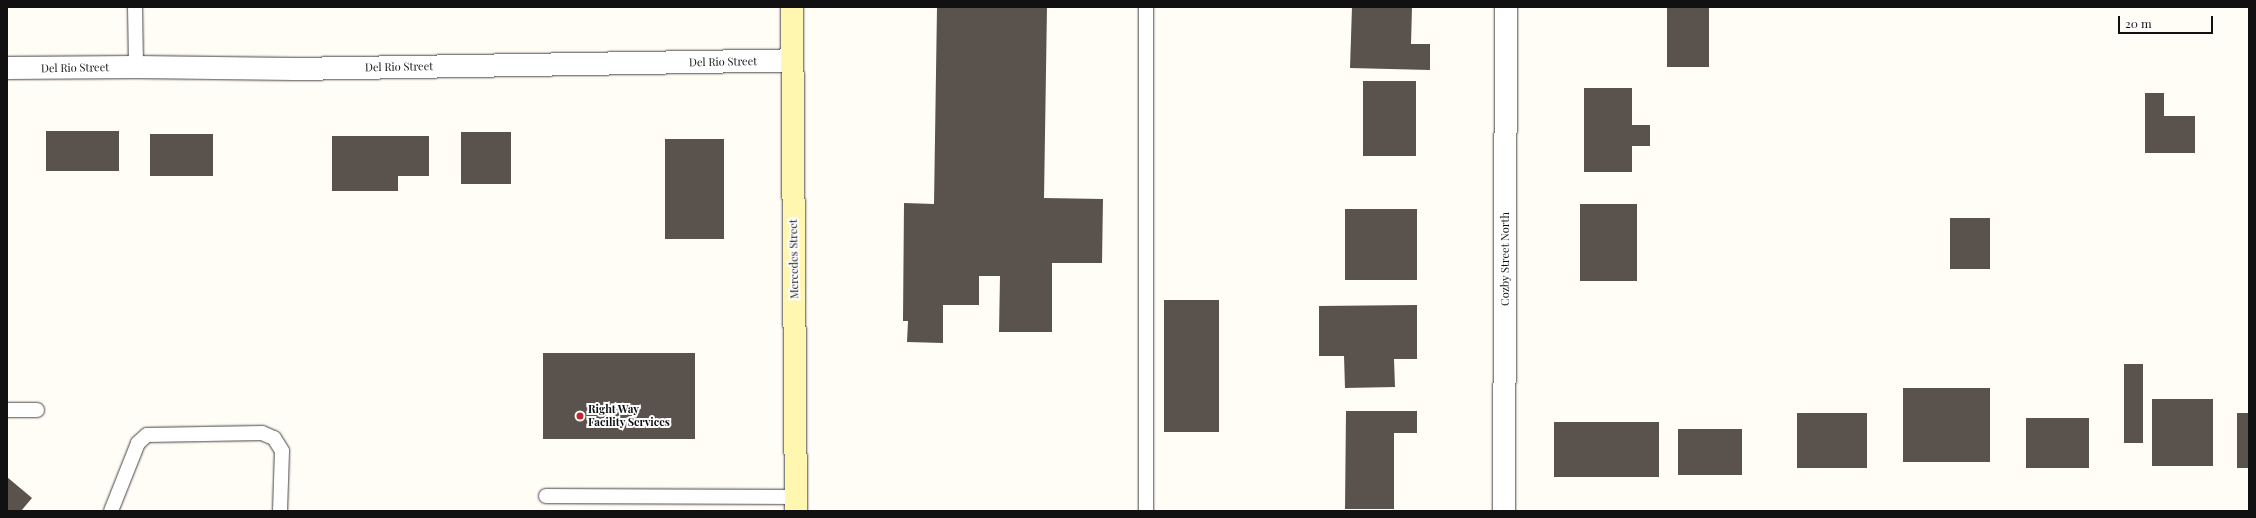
<!DOCTYPE html>
<html>
<head>
<meta charset="utf-8">
<style>
  body { margin:0 }
  #map { position:relative; width:2256px; height:518px; overflow:hidden; background:#fffdf5; font-family:"Playfair Display",serif }
  div>[style] { position:absolute }
  .building>* { inset:0; background:#5a524d; transform-origin:0 0 }
  .roads { filter:drop-shadow(0 0 1px #444) drop-shadow(0 0 1px #444) }
  .lane>* { height:14px; margin:-7px; padding:0 7px; transform-origin:7px; border-radius:7px; background:#fff }
  .street>* { height:22px; margin:-11px; padding:0 11px; transform-origin:11px; border-radius:11px; background:#fff }
  .secondary>* { height:22px; margin:-11px; padding:0 11px; transform-origin:11px; border-radius:11px; background:#fff6b0 }
  .dots>* { width:11px; height:11px; translate:-50% -50%; box-sizing:border-box; border:2px solid #fff; border-radius:50% }
  span { translate:-50% -50%; white-space:nowrap; text-align:center; line-height:1.15; -webkit-text-stroke:4px #fff; paint-order:stroke }
  .street-label { font-size:11px; color:#111 }
  .poi-label { font-size:11px; color:#111; font-weight:700 }
  .left { translate:0 -50%; text-align:left }
  .frame { position:absolute; inset:0; border:8px solid #111; pointer-events:none }
  .scale { position:absolute; left:2118px; top:16px; width:95px; height:18px; box-sizing:border-box; border:2px solid #111; border-top:0; padding-left:5px; font-size:12px; line-height:14px; white-space:nowrap; color:#111; -webkit-text-stroke:3px #fff; paint-order:stroke }
</style>
</head>
<body>
<div id="map">
  <div class="building">
    <div style="clip-path:polygon(937px 7px,1047px 7px,1044px 198px,1103px 199px,1102px 263px,1052px 263px,1052px 332px,999px 332px,1000px 276px,979px 276px,979px 305px,943px 305px,943px 343px,907px 342px,908px 321px,903px 321px,904px 203px,934px 204px)"></div>
    <div style="clip-path:polygon(1352px 7px,1412px 7px,1411px 44px,1430px 44px,1430px 70px,1350px 68px)"></div>
    <div style="left:1667px;top:7px;width:42px;height:60px"></div>
    <div style="left:1363px;top:81px;width:53px;height:75px"></div>
    <div style="clip-path:polygon(1584px 88px,1632px 88px,1632px 125px,1650px 125px,1650px 146px,1632px 146px,1632px 172px,1584px 172px)"></div>
    <div style="clip-path:polygon(2145px 93px,2164px 93px,2164px 116px,2195px 116px,2195px 153px,2145px 153px)"></div>
    <div style="left:46px;top:131px;width:73px;height:40px"></div>
    <div style="left:461px;top:132px;width:50px;height:52px"></div>
    <div style="left:150px;top:134px;width:63px;height:42px"></div>
    <div style="clip-path:polygon(332px 136px,429px 136px,429px 176px,398px 176px,398px 191px,332px 191px)"></div>
    <div style="left:665px;top:139px;width:59px;height:100px"></div>
    <div style="left:1580px;top:204px;width:57px;height:77px"></div>
    <div style="left:1345px;top:209px;width:72px;height:71px"></div>
    <div style="left:1950px;top:218px;width:40px;height:51px"></div>
    <div style="left:1164px;top:300px;width:55px;height:132px"></div>
    <div style="clip-path:polygon(1417px 305px,1417px 359px,1394px 359px,1395px 387px,1345px 388px,1344px 356px,1319px 356px,1319px 306px)"></div>
    <div style="left:543px;top:353px;width:152px;height:86px"></div>
    <div style="left:2124px;top:364px;width:19px;height:79px"></div>
    <div style="left:1903px;top:388px;width:87px;height:74px"></div>
    <div style="left:2152px;top:399px;width:61px;height:67px"></div>
    <div style="clip-path:polygon(1346px 411px,1417px 411px,1417px 433px,1394px 433px,1394px 509px,1345px 509px)"></div>
    <div style="left:1797px;top:413px;width:70px;height:55px"></div>
    <div style="left:2237px;top:413px;width:12px;height:55px"></div>
    <div style="left:2026px;top:418px;width:63px;height:50px"></div>
    <div style="left:1554px;top:422px;width:105px;height:55px"></div>
    <div style="left:1678px;top:429px;width:64px;height:46px"></div>
    <div style="clip-path:polygon(7px 477px,32px 498px,21px 511px,7px 511px)"></div>
  </div>
  <div class="roads">
    <div class="lane">
      <div style="left:135px;top:7px;width:60px;rotate:89deg"></div>
      <div style="left:7px;top:410px;width:30px"></div>
      <div style="left:546px;top:496px;width:250px;rotate:0.2deg"></div>
      <div style="left:111px;top:511px;width:73px;rotate:-68.3deg"></div>
      <div style="left:138px;top:443px;width:12px;rotate:-42deg"></div>
      <div style="left:147px;top:435px;width:115px;rotate:-1deg"></div>
      <div style="left:262px;top:433px;width:13px;rotate:23deg"></div>
      <div style="left:274px;top:438px;width:15px;rotate:58deg"></div>
      <div style="left:282px;top:451px;width:60px;rotate:91.9deg"></div>
      <div style="left:1146px;top:511px;width:504px;rotate:-90deg"></div>
    </div>
    <div class="street">
      <div style="left:7px;top:68px;width:129px;rotate:-0.4deg"></div>
      <div style="left:136px;top:67px;width:158px;rotate:0.7deg"></div>
      <div style="left:294px;top:69px;width:498px;rotate:-1deg"></div>
      <div style="left:1504px;top:511px;width:504px;rotate:-89.77deg"></div>
    </div>
    <div class="secondary">
      <div style="left:792px;top:7px;width:504px;rotate:89.55deg"></div>
    </div>
  </div>
  <div class="dots">
    <div style="left:580px;top:416px;background:#c4262e"></div>
  </div>
  <div class="street-label">
    <span style="left:723px;top:62px;rotate:-1deg">Del Rio Street</span>
    <span style="left:399px;top:67px;rotate:-1deg">Del Rio Street</span>
    <span style="left:75px;top:68px;rotate:-1deg">Del Rio Street</span>
    <span style="left:794px;top:259px;rotate:-91deg">Mercedes Street</span>
    <span style="left:1505px;top:259px;rotate:-90deg">Cozby Street North</span>
  </div>
  <div class="poi-label">
    <span class="left" style="left:588px;top:416px">Right Way<br>Facility Services</span>
  </div>
  <div class="frame"></div>
  <div class="scale">20 m</div>
</div>
</body>
</html>
